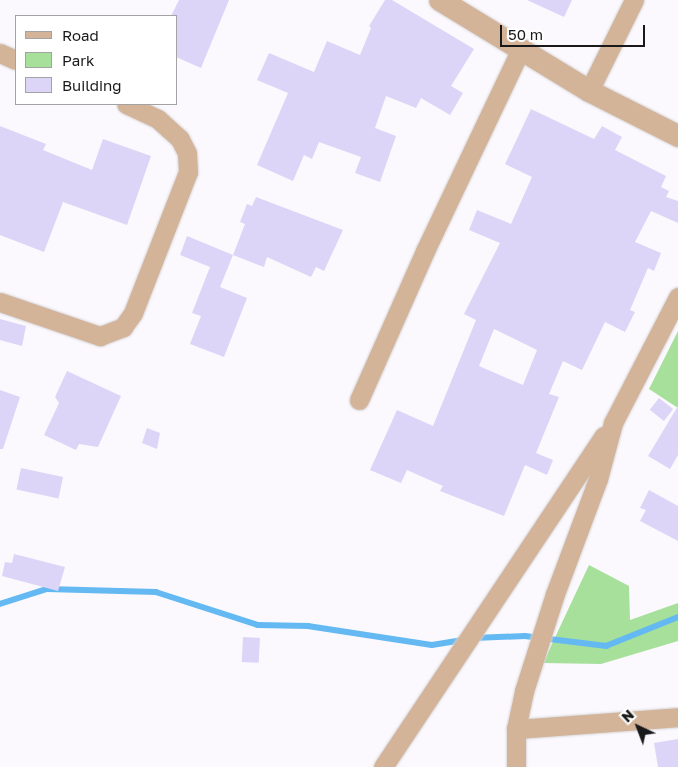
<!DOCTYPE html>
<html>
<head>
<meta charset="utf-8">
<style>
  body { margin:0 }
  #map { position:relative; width:678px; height:767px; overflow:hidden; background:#fbf9fd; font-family:"Golos Text",sans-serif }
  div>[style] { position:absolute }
  .green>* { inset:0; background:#a6e09a }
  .stream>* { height:5.5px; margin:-2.75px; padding:0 2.75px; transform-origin:2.75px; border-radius:2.75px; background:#64b9f2 }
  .building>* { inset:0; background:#dcd5f7; transform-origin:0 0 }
  .roads { filter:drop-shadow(0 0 1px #d7d5d9) drop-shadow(0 0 1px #d7d5d9) }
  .minor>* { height:19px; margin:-9.5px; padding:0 9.5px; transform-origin:9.5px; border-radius:9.5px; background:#d3b498 }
  .tertiary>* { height:22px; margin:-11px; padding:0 11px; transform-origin:11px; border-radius:11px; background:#d3b498 }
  span { translate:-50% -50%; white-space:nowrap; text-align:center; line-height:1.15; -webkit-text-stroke:4px #fff; paint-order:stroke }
  .legend { position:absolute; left:15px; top:15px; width:162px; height:90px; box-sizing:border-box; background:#fff; border:1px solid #a3a3a3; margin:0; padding:6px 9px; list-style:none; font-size:15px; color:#19191a }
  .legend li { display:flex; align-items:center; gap:10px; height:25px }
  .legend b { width:25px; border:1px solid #a3a3a3 }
  .north { position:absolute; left:613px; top:702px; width:50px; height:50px; -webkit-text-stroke:4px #fff; paint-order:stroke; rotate:317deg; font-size:14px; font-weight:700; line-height:20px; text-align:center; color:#19191a }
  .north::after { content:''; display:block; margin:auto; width:18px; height:22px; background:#19191a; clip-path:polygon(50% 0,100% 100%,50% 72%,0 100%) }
  .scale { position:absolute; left:500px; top:25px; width:145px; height:22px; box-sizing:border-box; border:2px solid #19191a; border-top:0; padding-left:6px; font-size:15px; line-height:18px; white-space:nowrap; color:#19191a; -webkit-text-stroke:4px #fff; paint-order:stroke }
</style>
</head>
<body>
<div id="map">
  <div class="green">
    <div style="clip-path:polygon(678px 331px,678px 408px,649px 389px)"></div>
    <div style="clip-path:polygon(589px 565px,629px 586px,630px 620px,678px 603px,678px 641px,601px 664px,543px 663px)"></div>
  </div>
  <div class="stream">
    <div style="left:0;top:604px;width:49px;rotate:-17.7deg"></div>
    <div style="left:47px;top:589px;width:109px;rotate:1.6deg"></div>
    <div style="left:156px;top:592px;width:107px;rotate:17.9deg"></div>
    <div style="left:258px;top:625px;width:50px;rotate:1.1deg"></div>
    <div style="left:308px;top:626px;width:125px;rotate:8.7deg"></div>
    <div style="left:432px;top:645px;width:31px;rotate:-9deg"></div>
    <div style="left:474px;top:638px;width:51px;rotate:-2.2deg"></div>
    <div style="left:525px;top:636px;width:82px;rotate:7deg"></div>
    <div style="left:606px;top:646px;width:78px;rotate:-21.9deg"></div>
  </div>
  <div class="building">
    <div style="clip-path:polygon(179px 0,229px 0,201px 68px,176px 57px,176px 16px,171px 16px)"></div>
    <div style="clip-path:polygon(385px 0,392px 0,474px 49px,451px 86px,463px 93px,450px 115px,421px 98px,416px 108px,386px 96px,375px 128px,396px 136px,380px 182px,355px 173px,361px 157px,319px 142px,312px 159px,304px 155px,293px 181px,257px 165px,288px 93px,257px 80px,269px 53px,314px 72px,327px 41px,360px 55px,371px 28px,369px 26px)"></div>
    <div style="clip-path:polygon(527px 0,572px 0,564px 17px)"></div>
    <div style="clip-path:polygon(evenodd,531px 109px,594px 139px,602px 126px,622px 137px,615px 150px,666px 176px,661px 187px,669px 191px,666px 197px,678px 201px,678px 223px,651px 211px,635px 242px,661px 253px,654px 271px,648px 268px,630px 310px,635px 312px,625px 332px,605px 322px,582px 370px,563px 361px,549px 394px,559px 397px,536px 453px,553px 460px,547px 475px,525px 465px,504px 516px,440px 491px,443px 486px,407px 470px,401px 483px,370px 470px,397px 410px,433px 426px,476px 320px,464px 314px,500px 243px,469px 230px,477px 210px,511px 224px,532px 177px,505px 164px,531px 109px,494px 329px,537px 350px,523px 385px,479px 366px,494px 329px)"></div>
    <div style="clip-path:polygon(0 126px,46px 144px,43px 150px,92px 170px,103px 139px,151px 156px,127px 225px,63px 202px,44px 252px,0 235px)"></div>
    <div style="clip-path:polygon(256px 197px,343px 230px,324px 271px,316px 267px,311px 277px,267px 257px,264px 267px,233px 255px,245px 224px,240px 222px,247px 204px,252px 206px)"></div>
    <div style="clip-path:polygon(187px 236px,233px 255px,220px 287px,247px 298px,224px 357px,190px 344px,201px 316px,192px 313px,210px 267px,180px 255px)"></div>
    <div style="clip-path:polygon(0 319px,26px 326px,22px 346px,0 340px)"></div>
    <div style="clip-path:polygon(67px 371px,121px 396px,98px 447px,79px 444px,76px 450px,44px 435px,59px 403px,55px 397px)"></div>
    <div style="clip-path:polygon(0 390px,20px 397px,3px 449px,0 449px)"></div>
    <div style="left:659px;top:398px;width:18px;height:15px;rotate:38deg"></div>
    <div style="clip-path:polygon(678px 406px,678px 455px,670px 469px,648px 456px)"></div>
    <div style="clip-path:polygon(147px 428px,160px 433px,157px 449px,142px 443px)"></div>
    <div style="left:21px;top:468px;width:43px;height:22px;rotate:12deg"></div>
    <div style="clip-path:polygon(649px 490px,678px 506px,678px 541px,640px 521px,646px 510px,640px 508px)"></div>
    <div style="clip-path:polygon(14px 554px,65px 567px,58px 591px,2px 576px,5px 562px,12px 563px)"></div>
    <div style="left:243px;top:637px;width:17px;height:25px;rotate:3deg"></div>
    <div style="clip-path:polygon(678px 739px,678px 767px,658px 767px,654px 743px)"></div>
  </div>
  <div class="roads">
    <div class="minor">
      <div style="left:0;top:53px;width:17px;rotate:24deg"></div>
      <div style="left:589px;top:91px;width:102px;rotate:-63.7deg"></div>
      <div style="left:0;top:302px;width:106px;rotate:18.8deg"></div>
      <div style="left:100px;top:336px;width:25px;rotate:-21deg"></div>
      <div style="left:123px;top:327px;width:17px;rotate:-54deg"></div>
      <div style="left:133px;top:313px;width:151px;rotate:-68.7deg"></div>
      <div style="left:188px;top:172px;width:19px;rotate:-93deg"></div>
      <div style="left:187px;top:153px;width:16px;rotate:-117deg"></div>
      <div style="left:180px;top:139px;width:30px;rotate:-138deg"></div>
      <div style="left:158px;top:119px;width:35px;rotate:-155deg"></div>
      <div style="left:359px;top:400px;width:163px;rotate:-66.1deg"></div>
      <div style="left:425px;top:251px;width:224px;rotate:-64.6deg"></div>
      <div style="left:516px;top:729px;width:162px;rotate:-4.2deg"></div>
      <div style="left:383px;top:767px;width:398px;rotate:-56.3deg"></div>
      <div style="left:516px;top:767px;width:38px;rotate:-90deg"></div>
      <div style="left:516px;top:729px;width:39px;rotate:-78deg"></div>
      <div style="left:524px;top:691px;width:102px;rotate:-72.3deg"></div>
      <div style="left:555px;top:594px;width:123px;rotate:-69.5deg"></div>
      <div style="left:598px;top:479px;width:58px;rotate:-75deg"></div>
      <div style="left:613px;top:423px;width:142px;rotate:-62.7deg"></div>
    </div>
    <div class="tertiary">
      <div style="left:440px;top:0;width:175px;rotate:31.4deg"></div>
      <div style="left:589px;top:91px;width:100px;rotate:26.8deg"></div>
    </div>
  </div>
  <ul class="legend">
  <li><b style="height:6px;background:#d3b498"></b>Road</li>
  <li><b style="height:14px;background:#a6e09a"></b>Park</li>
  <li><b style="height:14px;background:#dcd5f7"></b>Building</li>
  </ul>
  <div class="north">N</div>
  <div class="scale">50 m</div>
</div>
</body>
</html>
